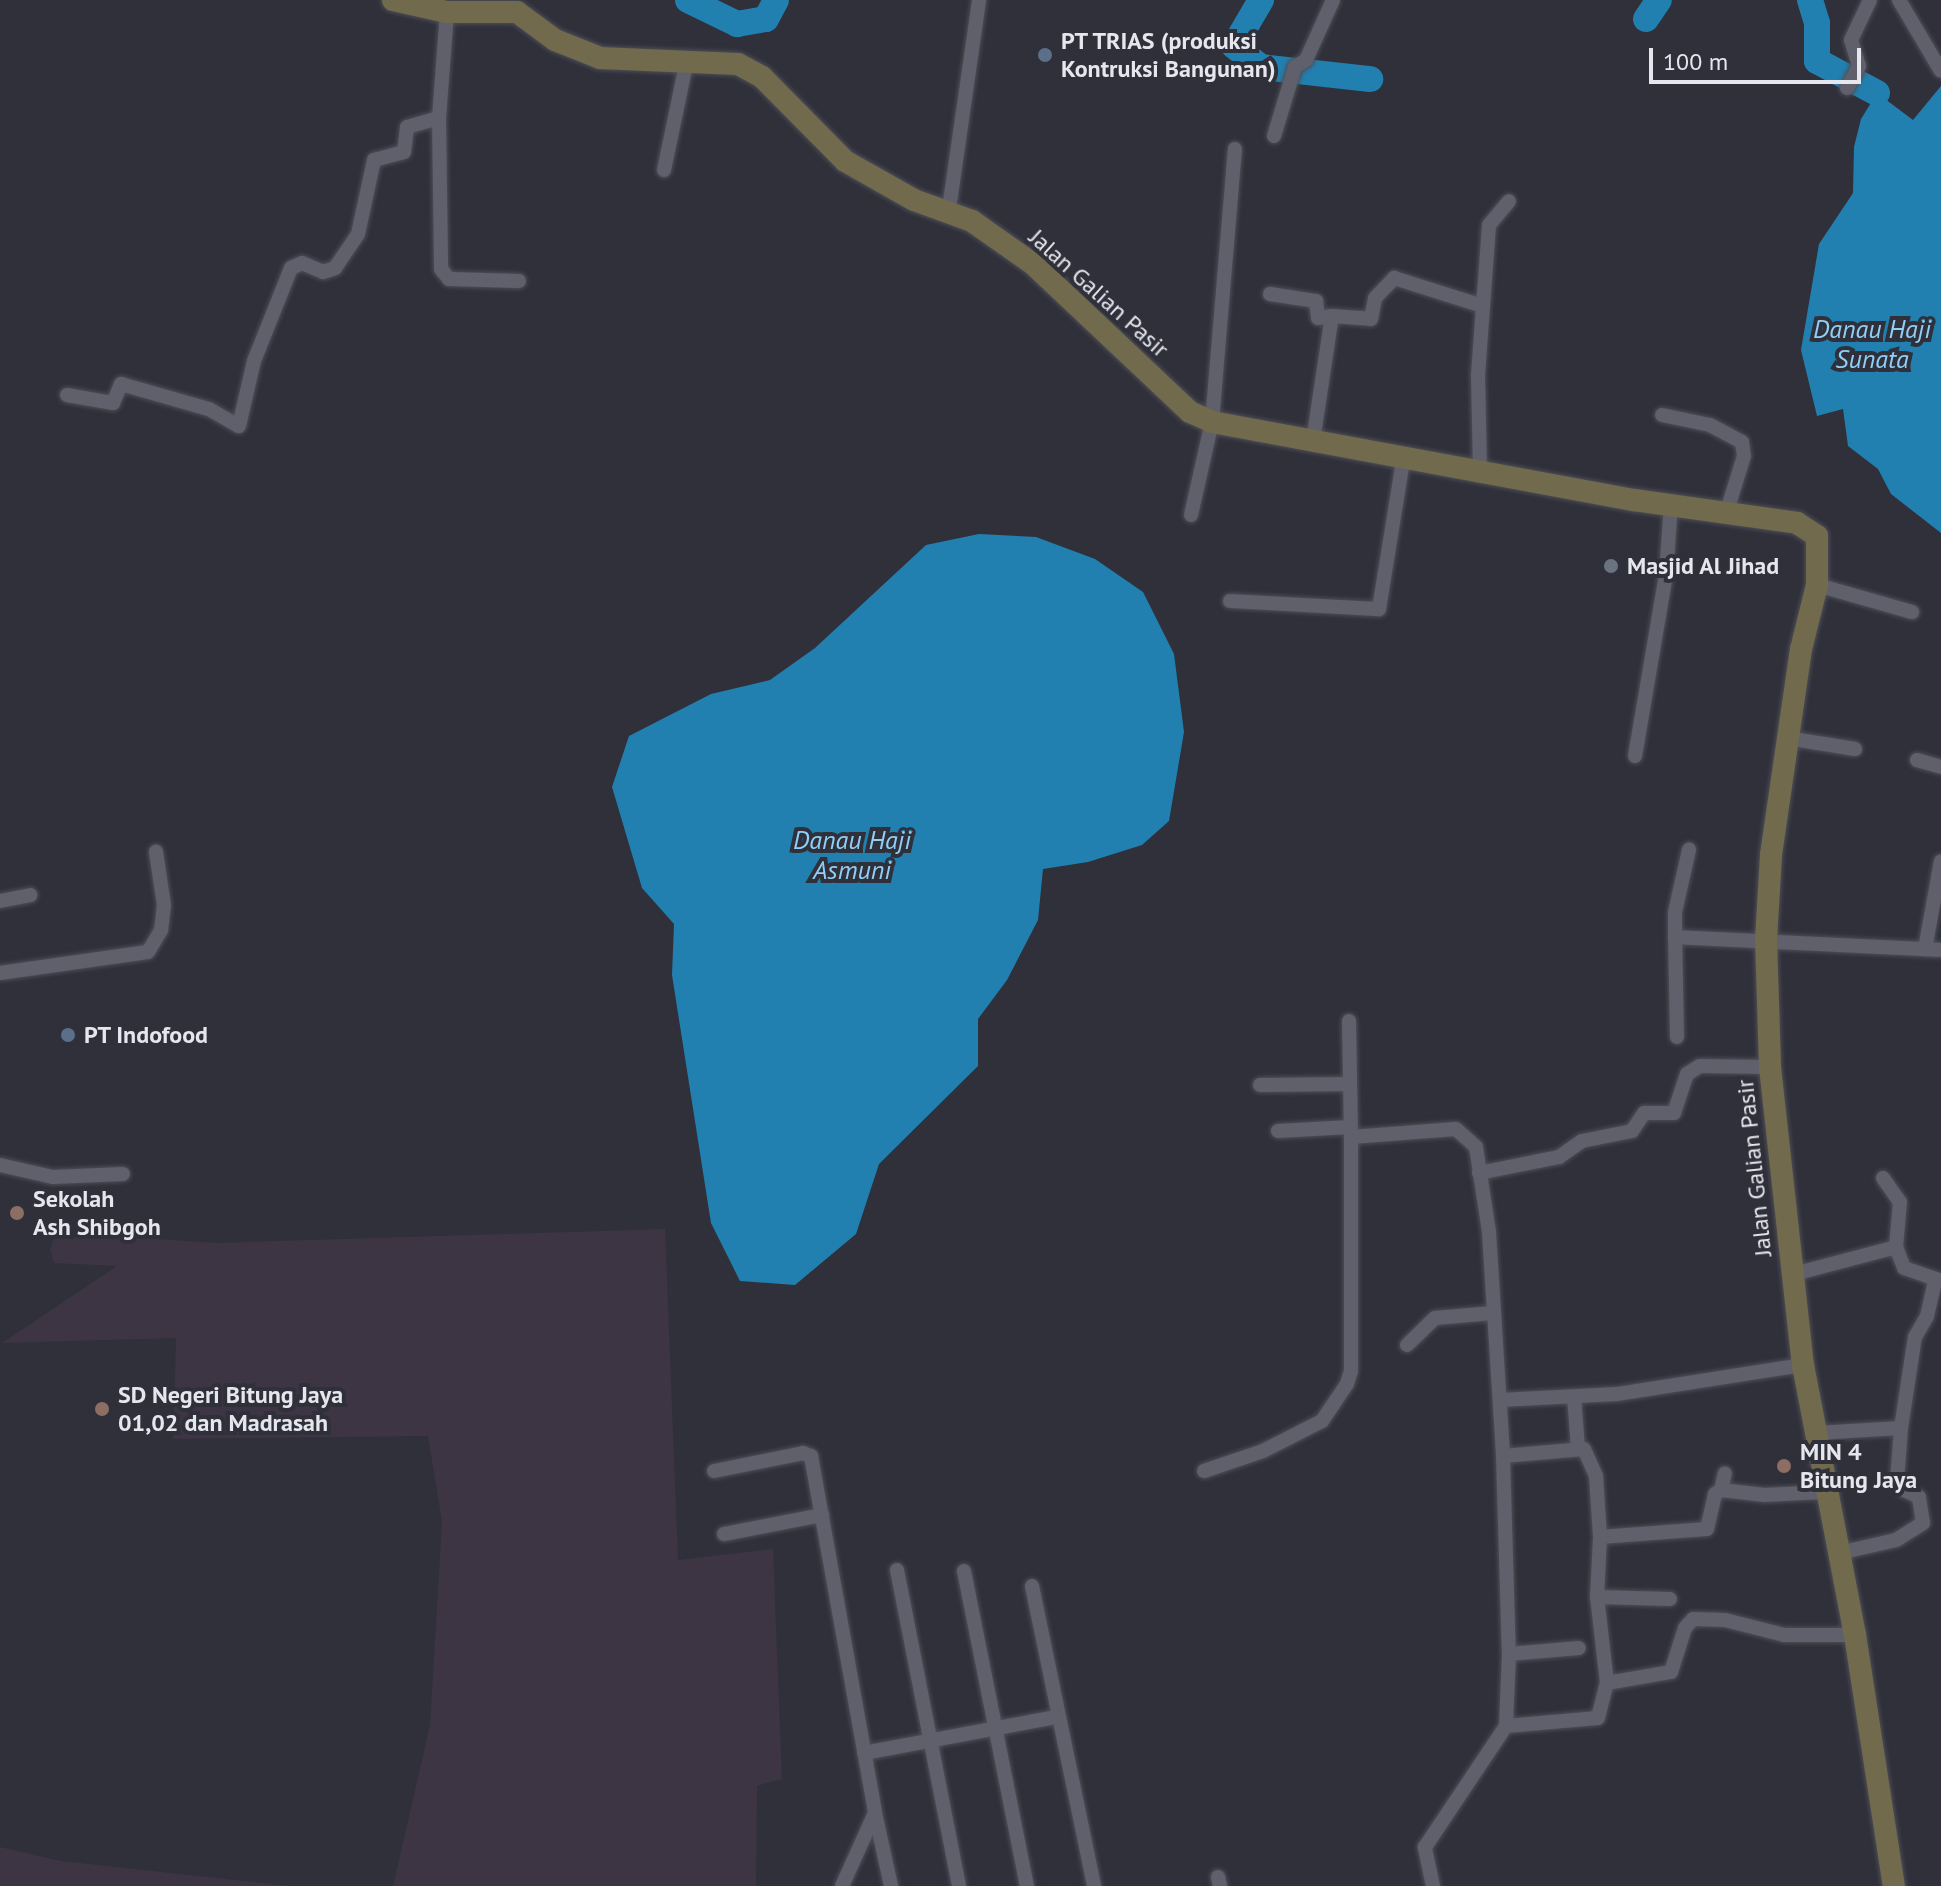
<!DOCTYPE html>
<html>
<head>
<meta charset="utf-8">
<style>
  body { margin:0 }
  #map { position:relative; width:1941px; height:1886px; overflow:hidden; background:#2f303a; font-family:"PT Sans",sans-serif }
  div>[style] { position:absolute }
  .industrial>* { inset:0; background:#3d3444 }
  .water>* { inset:0; background:#2280b0 }
  .river>* { height:26px; margin:-13px; padding:0 13px; transform-origin:13px; border-radius:13px; background:#2280b0 }
  .roads { filter:drop-shadow(0 0 2px #4d4e56) drop-shadow(0 0 2px #4d4e56) }
  .street>* { height:14px; margin:-7px; padding:0 7px; transform-origin:7px; border-radius:7px; background:#5f606c }
  .secondary>* { height:22px; margin:-11px; padding:0 11px; transform-origin:11px; border-radius:11px; background:#726a4d }
  .dots>* { width:22px; height:22px; translate:-50% -50%; box-sizing:border-box; border:4px solid #2f303a; border-radius:50% }
  span { translate:-50% -50%; white-space:nowrap; text-align:center; line-height:1.15; -webkit-text-stroke:8px #2f303a; paint-order:stroke }
  .poi-label { font-size:24px; color:#e6e7ee; font-weight:700 }
  .left { translate:0 -50%; text-align:left }
  .street-label { font-size:24px; color:#e6e7ee }
  .water-label { font-size:26px; color:#90cff6; font-style:italic }
  .scale { position:absolute; left:1649px; top:48px; width:212px; height:36px; box-sizing:border-box; border:4px solid #e6e7ee; border-top:0; padding-left:10px; font-size:24px; line-height:28px; white-space:nowrap; color:#e6e7ee; -webkit-text-stroke:6px #2f303a; paint-order:stroke }
</style>
</head>
<body>
<div id="map">
  <div class="industrial">
    <div style="clip-path:polygon(665px 1229px,678px 1560px,773px 1549px,782px 1779px,757px 1786px,756px 1886px,393px 1886px,430px 1725px,442px 1522px,428px 1436px,173px 1439px,176px 1338px,2px 1343px,117px 1266px,54px 1263px,50px 1249px,55px 1236px,69px 1233px,215px 1243px)"></div>
    <div style="clip-path:polygon(0 1847px,61px 1861px,290px 1886px,0 1886px)"></div>
  </div>
  <div class="water">
    <div style="clip-path:polygon(1941px 86px,1941px 533px,1891px 494px,1878px 469px,1848px 446px,1843px 409px,1817px 416px,1801px 350px,1819px 244px,1853px 193px,1854px 147px,1861px 119px,1877px 93px,1913px 120px)"></div>
    <div style="clip-path:polygon(979px 534px,1036px 537px,1095px 559px,1143px 592px,1174px 654px,1184px 732px,1169px 821px,1142px 845px,1088px 862px,1043px 869px,1038px 920px,1007px 980px,978px 1019px,978px 1066px,879px 1164px,856px 1234px,795px 1285px,740px 1281px,711px 1223px,672px 975px,674px 924px,642px 888px,612px 787px,629px 736px,711px 694px,770px 680px,815px 648px,926px 545px)"></div>
  </div>
  <div class="river">
    <div style="left:688px;top:0;width:55px;rotate:26.1deg"></div>
    <div style="left:737px;top:24px;width:29px;rotate:-10deg"></div>
    <div style="left:766px;top:19px;width:21px;rotate:-62deg"></div>
    <div style="left:1261px;top:0;width:53px;rotate:120.4deg"></div>
    <div style="left:1234px;top:46px;width:34px;rotate:38deg"></div>
    <div style="left:1261px;top:67px;width:110px;rotate:6.3deg"></div>
    <div style="left:1810px;top:0;width:24px;rotate:73deg"></div>
    <div style="left:1817px;top:23px;width:38px;rotate:90deg"></div>
    <div style="left:1817px;top:61px;width:68px;rotate:28.1deg"></div>
    <div style="left:1646px;top:19px;width:23px;rotate:-56deg"></div>
  </div>
  <div class="roads">
    <div class="street">
      <div style="left:1899px;top:0;width:82px;rotate:59.4deg"></div>
      <div style="left:447px;top:12px;width:106px;rotate:94.3deg"></div>
      <div style="left:439px;top:118px;width:151px;rotate:89.2deg"></div>
      <div style="left:441px;top:269px;width:13px;rotate:51deg"></div>
      <div style="left:449px;top:279px;width:70px;rotate:1.6deg"></div>
      <div style="left:1847px;top:88px;width:25px;rotate:-61deg"></div>
      <div style="left:1859px;top:66px;width:27px;rotate:-107deg"></div>
      <div style="left:1851px;top:40px;width:44px;rotate:-64.6deg"></div>
      <div style="left:1274px;top:136px;width:72px;rotate:-73.1deg"></div>
      <div style="left:1295px;top:67px;width:13px;rotate:-32deg"></div>
      <div style="left:1306px;top:60px;width:66px;rotate:-65.8deg"></div>
      <div style="left:664px;top:170px;width:112px;rotate:-78.2deg"></div>
      <div style="left:949px;top:209px;width:211px;rotate:-81.8deg"></div>
      <div style="left:1270px;top:294px;width:47px;rotate:8.7deg"></div>
      <div style="left:1316px;top:301px;width:17px;rotate:83deg"></div>
      <div style="left:1318px;top:318px;width:14px;rotate:-8deg"></div>
      <div style="left:67px;top:395px;width:47px;rotate:9.9deg"></div>
      <div style="left:113px;top:403px;width:21px;rotate:-67deg"></div>
      <div style="left:121px;top:384px;width:91px;rotate:15.9deg"></div>
      <div style="left:209px;top:409px;width:34px;rotate:30deg"></div>
      <div style="left:239px;top:426px;width:67px;rotate:-77deg"></div>
      <div style="left:254px;top:361px;width:100px;rotate:-68.3deg"></div>
      <div style="left:291px;top:268px;width:12px;rotate:-24deg"></div>
      <div style="left:302px;top:263px;width:23px;rotate:23deg"></div>
      <div style="left:323px;top:272px;width:13px;rotate:-18deg"></div>
      <div style="left:335px;top:268px;width:41px;rotate:-55.9deg"></div>
      <div style="left:358px;top:234px;width:76px;rotate:-77.8deg"></div>
      <div style="left:374px;top:160px;width:31px;rotate:-15deg"></div>
      <div style="left:404px;top:152px;width:25px;rotate:-83deg"></div>
      <div style="left:407px;top:127px;width:33px;rotate:-16deg"></div>
      <div style="left:1662px;top:415px;width:49px;rotate:11.8deg"></div>
      <div style="left:1710px;top:425px;width:36px;rotate:28deg"></div>
      <div style="left:1742px;top:442px;width:14px;rotate:82deg"></div>
      <div style="left:1744px;top:456px;width:58px;rotate:107.2deg"></div>
      <div style="left:1313px;top:441px;width:126px;rotate:-81.4deg"></div>
      <div style="left:1332px;top:316px;width:39px;rotate:4deg"></div>
      <div style="left:1371px;top:319px;width:21px;rotate:-79deg"></div>
      <div style="left:1375px;top:298px;width:28px;rotate:-46deg"></div>
      <div style="left:1394px;top:278px;width:93px;rotate:17.5deg"></div>
      <div style="left:1480px;top:471px;width:96px;rotate:-91.2deg"></div>
      <div style="left:1478px;top:375px;width:150px;rotate:-85.8deg"></div>
      <div style="left:1489px;top:225px;width:31px;rotate:-50deg"></div>
      <div style="left:1191px;top:515px;width:95px;rotate:-77.3deg"></div>
      <div style="left:1212px;top:422px;width:274px;rotate:-85.2deg"></div>
      <div style="left:1817px;top:585px;width:99px;rotate:15.9deg"></div>
      <div style="left:1230px;top:601px;width:149px;rotate:3.1deg"></div>
      <div style="left:1379px;top:609px;width:156px;rotate:-80.8deg"></div>
      <div style="left:1787px;top:738px;width:69px;rotate:9.2deg"></div>
      <div style="left:1635px;top:756px;width:185px;rotate:-80.3deg"></div>
      <div style="left:1666px;top:574px;width:69px;rotate:-85.9deg"></div>
      <div style="left:1917px;top:760px;width:25px;rotate:16deg"></div>
      <div style="left:0;top:901px;width:31px;rotate:-11deg"></div>
      <div style="left:1675px;top:937px;width:25px;rotate:-90deg"></div>
      <div style="left:1675px;top:912px;width:64px;rotate:-77.3deg"></div>
      <div style="left:1925px;top:949px;width:89px;rotate:-79.7deg"></div>
      <div style="left:0;top:973px;width:149px;rotate:-8.1deg"></div>
      <div style="left:148px;top:952px;width:26px;rotate:-59deg"></div>
      <div style="left:161px;top:930px;width:25px;rotate:-83deg"></div>
      <div style="left:164px;top:905px;width:54px;rotate:-98.6deg"></div>
      <div style="left:1349px;top:1021px;width:116px;rotate:89deg"></div>
      <div style="left:1351px;top:1137px;width:105px;rotate:-4.4deg"></div>
      <div style="left:1456px;top:1129px;width:27px;rotate:42deg"></div>
      <div style="left:1476px;top:1147px;width:86px;rotate:81.3deg"></div>
      <div style="left:1489px;top:1232px;width:224px;rotate:86.4deg"></div>
      <div style="left:1503px;top:1456px;width:198px;rotate:88.3deg"></div>
      <div style="left:1509px;top:1654px;width:72px;rotate:92.4deg"></div>
      <div style="left:1677px;top:1037px;width:100px;rotate:-91.1deg"></div>
      <div style="left:1675px;top:937px;width:266px;rotate:2.8deg"></div>
      <div style="left:1260px;top:1085px;width:90px;rotate:-0.6deg"></div>
      <div style="left:1278px;top:1131px;width:72px;rotate:-3.2deg"></div>
      <div style="left:0;top:1165px;width:54px;rotate:12.8deg"></div>
      <div style="left:53px;top:1177px;width:70px;rotate:-2.5deg"></div>
      <div style="left:1479px;top:1173px;width:82px;rotate:-11.3deg"></div>
      <div style="left:1559px;top:1157px;width:28px;rotate:-35deg"></div>
      <div style="left:1582px;top:1141px;width:51px;rotate:-11.3deg"></div>
      <div style="left:1632px;top:1131px;width:22px;rotate:-56deg"></div>
      <div style="left:1644px;top:1113px;width:30px"></div>
      <div style="left:1674px;top:1113px;width:41px;rotate:-71.6deg"></div>
      <div style="left:1687px;top:1074px;width:15px;rotate:-32deg"></div>
      <div style="left:1700px;top:1066px;width:70px;rotate:0.8deg"></div>
      <div style="left:1883px;top:1178px;width:29px;rotate:55deg"></div>
      <div style="left:1900px;top:1202px;width:45px;rotate:95.1deg"></div>
      <div style="left:1790px;top:1275px;width:110px;rotate:-14.8deg"></div>
      <div style="left:1896px;top:1247px;width:22px;rotate:69deg"></div>
      <div style="left:1904px;top:1268px;width:39px;rotate:19deg"></div>
      <div style="left:1407px;top:1345px;width:39px;rotate:-44deg"></div>
      <div style="left:1435px;top:1318px;width:58px;rotate:-4.9deg"></div>
      <div style="left:1574px;top:1397px;width:51px;rotate:85.5deg"></div>
      <div style="left:1500px;top:1400px;width:117px;rotate:-2.9deg"></div>
      <div style="left:1617px;top:1394px;width:188px;rotate:-8.9deg"></div>
      <div style="left:1816px;top:1433px;width:85px;rotate:-3.4deg"></div>
      <div style="left:1901px;top:1428px;width:92px;rotate:-81.3deg"></div>
      <div style="left:1915px;top:1337px;width:24px;rotate:-60deg"></div>
      <div style="left:1927px;top:1316px;width:37px;rotate:-77deg"></div>
      <div style="left:1503px;top:1456px;width:81px;rotate:-4.9deg"></div>
      <div style="left:1584px;top:1449px;width:30px;rotate:66deg"></div>
      <div style="left:1596px;top:1476px;width:61px;rotate:86.2deg"></div>
      <div style="left:714px;top:1471px;width:91px;rotate:-11.4deg"></div>
      <div style="left:803px;top:1453px;width:9px;rotate:21deg"></div>
      <div style="left:811px;top:1456px;width:363px;rotate:79.8deg"></div>
      <div style="left:875px;top:1813px;width:80px;rotate:114.3deg"></div>
      <div style="left:1204px;top:1471px;width:62px;rotate:-18.7deg"></div>
      <div style="left:1263px;top:1451px;width:66px;rotate:-27deg"></div>
      <div style="left:1322px;top:1421px;width:45px;rotate:-56deg"></div>
      <div style="left:1347px;top:1384px;width:14px;rotate:-73deg"></div>
      <div style="left:1351px;top:1371px;width:234px;rotate:-90deg"></div>
      <div style="left:1721px;top:1490px;width:17px;rotate:-77deg"></div>
      <div style="left:724px;top:1534px;width:100px;rotate:-11deg"></div>
      <div style="left:1839px;top:1553px;width:58px;rotate:-12.8deg"></div>
      <div style="left:1896px;top:1540px;width:32px;rotate:-32deg"></div>
      <div style="left:1923px;top:1523px;width:26px;rotate:-99deg"></div>
      <div style="left:1919px;top:1497px;width:21px;rotate:-155deg"></div>
      <div style="left:1900px;top:1488px;width:8px;rotate:-113deg"></div>
      <div style="left:1897px;top:1481px;width:53px;rotate:-85.7deg"></div>
      <div style="left:897px;top:1570px;width:322px;rotate:78.9deg"></div>
      <div style="left:964px;top:1571px;width:321px;rotate:78.7deg"></div>
      <div style="left:1032px;top:1586px;width:306px;rotate:78.3deg"></div>
      <div style="left:1597px;top:1597px;width:73px;rotate:1.6deg"></div>
      <div style="left:1509px;top:1654px;width:70px;rotate:-4.9deg"></div>
      <div style="left:1607px;top:1683px;width:87px;rotate:-96.6deg"></div>
      <div style="left:1597px;top:1597px;width:60px;rotate:-87.1deg"></div>
      <div style="left:1600px;top:1537px;width:107px;rotate:-4.3deg"></div>
      <div style="left:1707px;top:1529px;width:36px;rotate:-77deg"></div>
      <div style="left:1715px;top:1494px;width:7px;rotate:-34deg"></div>
      <div style="left:1721px;top:1490px;width:44px;rotate:6.5deg"></div>
      <div style="left:1765px;top:1495px;width:62px;rotate:-2.8deg"></div>
      <div style="left:864px;top:1753px;width:196px;rotate:-10.6deg"></div>
      <div style="left:875px;top:1813px;width:75px;rotate:77.6deg"></div>
      <div style="left:1218px;top:1877px;width:9px;rotate:77deg"></div>
      <div style="left:1433px;top:1886px;width:40px;rotate:-102deg"></div>
      <div style="left:1425px;top:1847px;width:146px;rotate:-56.2deg"></div>
      <div style="left:1506px;top:1726px;width:92px;rotate:-5deg"></div>
      <div style="left:1598px;top:1718px;width:36px;rotate:-76deg"></div>
      <div style="left:1607px;top:1683px;width:65px;rotate:-9.8deg"></div>
      <div style="left:1671px;top:1672px;width:46px;rotate:-72.3deg"></div>
      <div style="left:1685px;top:1628px;width:12px;rotate:-48deg"></div>
      <div style="left:1693px;top:1619px;width:32px;rotate:2deg"></div>
      <div style="left:1725px;top:1620px;width:61px;rotate:14.3deg"></div>
      <div style="left:1784px;top:1635px;width:71px"></div>
    </div>
    <div class="secondary">
      <div style="left:393px;top:0;width:55px;rotate:12.5deg"></div>
      <div style="left:447px;top:12px;width:70px"></div>
      <div style="left:517px;top:12px;width:47px;rotate:36.4deg"></div>
      <div style="left:555px;top:40px;width:48px;rotate:21.8deg"></div>
      <div style="left:600px;top:58px;width:138px;rotate:2.5deg"></div>
      <div style="left:738px;top:64px;width:27px;rotate:28deg"></div>
      <div style="left:762px;top:77px;width:118px;rotate:45.3deg"></div>
      <div style="left:845px;top:161px;width:79px;rotate:29.5deg"></div>
      <div style="left:914px;top:200px;width:62px;rotate:19.9deg"></div>
      <div style="left:972px;top:221px;width:75px;rotate:35.2deg"></div>
      <div style="left:1033px;top:264px;width:216px;rotate:43.3deg"></div>
      <div style="left:1190px;top:412px;width:24px;rotate:24deg"></div>
      <div style="left:1212px;top:422px;width:429px;rotate:10.5deg"></div>
      <div style="left:1634px;top:500px;width:165px;rotate:8deg"></div>
      <div style="left:1797px;top:523px;width:24px;rotate:33deg"></div>
      <div style="left:1817px;top:536px;width:49px;rotate:90deg"></div>
      <div style="left:1817px;top:585px;width:66px;rotate:104deg"></div>
      <div style="left:1801px;top:649px;width:208px;rotate:98.3deg"></div>
      <div style="left:1771px;top:855px;width:84px;rotate:93.4deg"></div>
      <div style="left:1766px;top:939px;width:128px;rotate:88.2deg"></div>
      <div style="left:1770px;top:1067px;width:300px;rotate:83.7deg"></div>
      <div style="left:1803px;top:1365px;width:275px;rotate:79.1deg"></div>
      <div style="left:1855px;top:1635px;width:254px;rotate:81.2deg"></div>
    </div>
  </div>
  <div class="dots">
    <div style="left:1045px;top:55px;background:#5c6f8a"></div>
    <div style="left:1611px;top:566px;background:#6b7280"></div>
    <div style="left:68px;top:1035px;background:#5c6f8a"></div>
    <div style="left:17px;top:1213px;background:#8d6e63"></div>
    <div style="left:102px;top:1409px;background:#8d6e63"></div>
    <div style="left:1784px;top:1466px;background:#8d6e63"></div>
  </div>
  <div class="poi-label">
    <span class="left" style="left:1061px;top:55px">PT TRIAS (produksi<br>Kontruksi Bangunan)</span>
    <span class="left" style="left:1627px;top:566px">Masjid Al Jihad</span>
    <span class="left" style="left:84px;top:1035px">PT Indofood</span>
    <span class="left" style="left:33px;top:1213px">Sekolah<br>Ash Shibgoh</span>
    <span class="left" style="left:118px;top:1409px">SD Negeri Bitung Jaya<br>01,02 dan Madrasah</span>
    <span class="left" style="left:1800px;top:1466px">MIN 4<br>Bitung Jaya</span>
  </div>
  <div class="street-label">
    <span style="left:1099px;top:293px;rotate:42deg">Jalan Galian Pasir</span>
    <span style="left:1754px;top:1168px;rotate:-96deg">Jalan Galian Pasir</span>
  </div>
  <div class="water-label">
    <span style="left:1872px;top:344px">Danau Haji<br>Sunata</span>
    <span style="left:852px;top:855px">Danau Haji<br>Asmuni</span>
  </div>
  <div class="scale">100 m</div>
</div>
</body>
</html>
